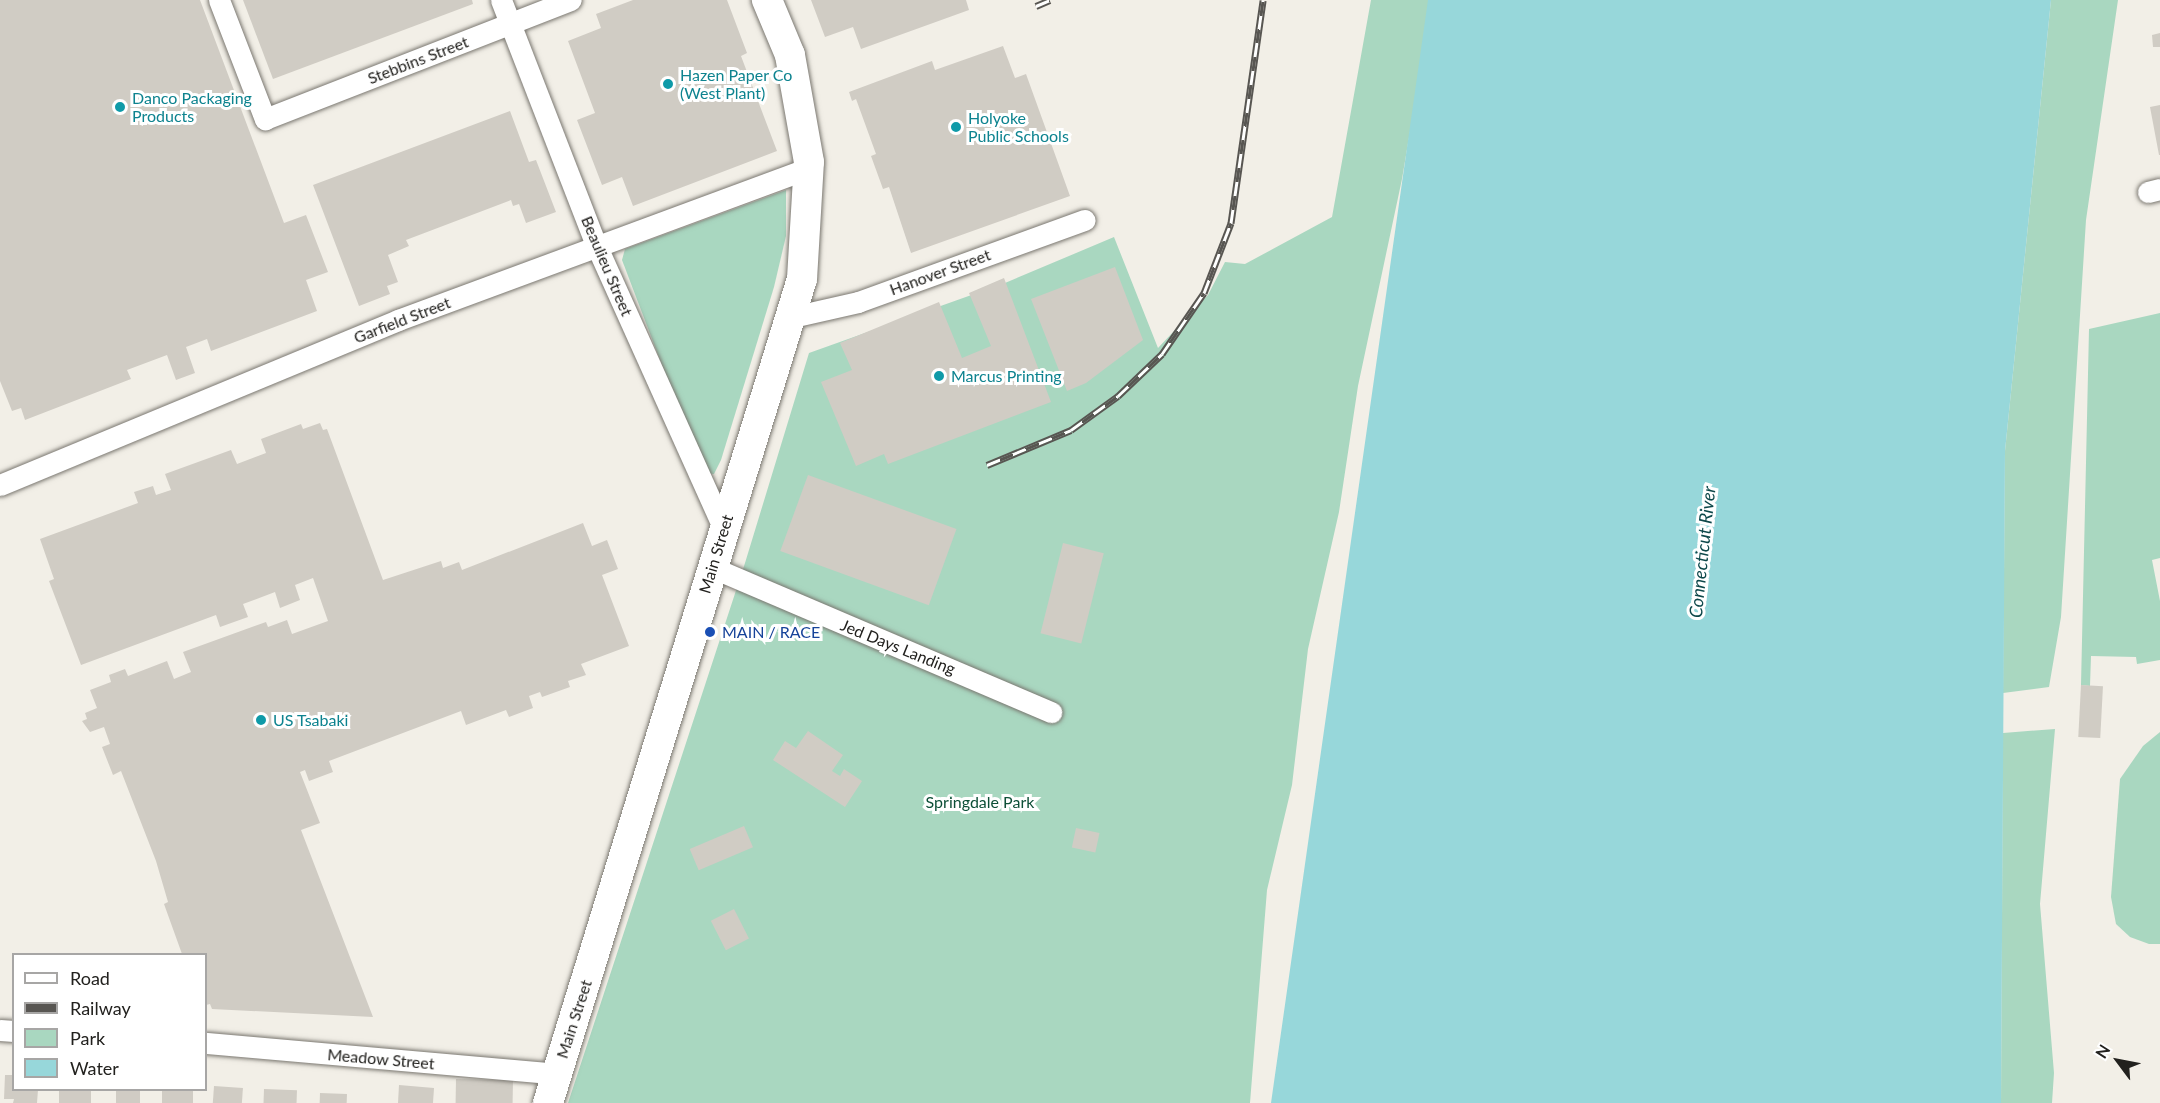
<!DOCTYPE html>
<html>
<head>
<meta charset="utf-8">
<style>
  body { margin:0 }
  #map { position:relative; width:2160px; height:1103px; overflow:hidden; background:#f2efe7; font-family:Lato,sans-serif }
  div>[style] { position:absolute }
  .green>* { inset:0; background:#a9d7c0 }
  .water>* { inset:0; background:#97d7da }
  .building>* { inset:0; background:#d0ccc4; transform-origin:0 0 }
  .roads { filter:drop-shadow(0 0 2px #7a7770) drop-shadow(0 0 2px #7a7770) }
  .minor>* { height:21px; margin:-10.5px; padding:0 10.5px; transform-origin:10.5px; border-radius:10.5px; background:#fff }
  .secondary>* { height:30px; margin:-15px; padding:0 15px; transform-origin:15px; border-radius:15px; background:#fff }
  .rail>* { height:7px; margin-top:-3.5px; transform-origin:0; background:repeating-linear-gradient(90deg,#fff 0 14px,#585652 0 28px); box-sizing:border-box; border-block:2px solid #585652 }
  .dots>* { width:16px; height:16px; translate:-50% -50%; box-sizing:border-box; border:3px solid #fff; border-radius:50% }
  span { translate:-50% -50%; white-space:nowrap; text-align:center; line-height:1.15; -webkit-text-stroke:6px #fff; paint-order:stroke }
  .street-label { font-size:16px; color:#22211e }
  .culture-label { font-size:16px; color:#0d838f }
  .left { translate:0 -50%; text-align:left }
  .transit-label { font-size:16px; color:#164399 }
  .park-label { font-size:16px; color:#0d4f37 }
  .water-label { font-size:18px; color:#0d484a; font-style:italic }
  .legend { position:absolute; left:12px; top:953px; width:195px; height:138px; box-sizing:border-box; background:#fff; border:2px solid #a7a6a5; margin:0; padding:8px 10px; list-style:none; font-size:18px; color:#22211e }
  .legend li { display:flex; align-items:center; gap:12px; height:30px }
  .legend b { width:30px; border:2px solid #a7a6a5 }
  .north { position:absolute; left:2088px; top:1031px; width:60px; height:60px; -webkit-text-stroke:4px #fff; paint-order:stroke; rotate:302deg; font-size:16px; font-weight:700; line-height:24px; text-align:center; color:#22211e }
  .north::after { content:''; display:block; margin:auto; width:21px; height:27px; background:#22211e; clip-path:polygon(50% 0,100% 100%,50% 72%,0 100%) }
</style>
</head>
<body>
<div id="map">
  <div class="green">
    <div style="clip-path:polygon(1371px 0,1432px 0,1402px 179px,1358px 386px,1339px 512px,1308px 649px,1292px 785px,1267px 890px,1250px 1103px,568px 1103px,745px 563px,809px 353px,1005px 283px,1114px 237px,1158px 348px,1208px 295px,1225px 262px,1245px 264px,1332px 217px)"></div>
    <div style="clip-path:polygon(2051px 0,2118px 0,2086px 220px,2061px 617px,2049px 687px,2003px 693px,2005px 451px)"></div>
    <div style="clip-path:polygon(786px 190px,786px 236px,774px 287px,721px 460px,714px 474px,703px 473px,622px 260px,625px 249px)"></div>
    <div style="clip-path:polygon(2160px 313px,2160px 558px,2152px 560px,2160px 601px,2160px 660px,2137px 664px,2136px 657px,2091px 656px,2090px 686px,2081px 685px,2089px 329px)"></div>
    <div style="clip-path:polygon(2055px 729px,2040px 904px,2054px 1073px,2052px 1103px,2001px 1103px,2003px 733px)"></div>
    <div style="clip-path:polygon(2160px 732px,2160px 944px,2149px 944px,2130px 937px,2116px 924px,2111px 897px,2120px 779px,2143px 746px)"></div>
  </div>
  <div class="water">
    <div style="clip-path:polygon(1428px 0,2051px 0,2005px 451px,2001px 1103px,1271px 1103px)"></div>
  </div>
  <div class="building">
    <div style="clip-path:polygon(0 0,200px 0,284px 223px,306px 215px,328px 272px,306px 280px,317px 311px,211px 351px,207px 339px,186px 347px,195px 373px,176px 380px,167px 355px,127px 370px,131px 379px,25px 420px,21px 408px,12px 411px,0 381px)"></div>
    <div style="clip-path:polygon(243px 0,472px 0,473px 4px,273px 79px)"></div>
    <div style="clip-path:polygon(633px 0,727px 0,747px 53px,741px 56px,777px 151px,633px 206px,622px 177px,602px 185px,577px 120px,595px 113px,568px 41px,601px 28px,596px 14px)"></div>
    <div style="clip-path:polygon(811px 0,966px 0,969px 10px,861px 49px,853px 27px,825px 37px)"></div>
    <div style="clip-path:polygon(2160px 33px,2160px 47px,2153px 47px,2152px 35px)"></div>
    <div style="clip-path:polygon(1003px 46px,1015px 78px,1026px 74px,1070px 196px,911px 253px,889px 187px,883px 189px,871px 156px,876px 154px,856px 99px,852px 101px,849px 92px,932px 61px,935px 70px)"></div>
    <div style="clip-path:polygon(2160px 105px,2160px 155px,2159px 155px,2150px 107px)"></div>
    <div style="clip-path:polygon(510px 111px,529px 162px,536px 160px,556px 212px,526px 223px,519px 204px,513px 206px,511px 200px,406px 240px,409px 246px,388px 255px,398px 282px,387px 286px,390px 294px,359px 306px,313px 185px)"></div>
    <div style="clip-path:polygon(1115px 267px,1143px 340px,1086px 383px,1067px 391px,1031px 299px)"></div>
    <div style="clip-path:polygon(1004px 278px,1051px 402px,888px 464px,884px 454px,856px 466px,821px 382px,852px 370px,840px 343px,939px 302px,962px 358px,991px 346px,969px 293px)"></div>
    <div style="clip-path:polygon(320px 423px,323px 430px,327px 429px,383px 580px,441px 561px,443px 568px,459px 562px,462px 570px,583px 523px,592px 546px,607px 540px,618px 569px,602px 575px,629px 646px,581px 664px,586px 675px,568px 681px,570px 687px,542px 697px,540px 692px,529px 696px,533px 708px,509px 717px,506px 710px,466px 725px,461px 711px,329px 761px,333px 772px,309px 781px,305px 770px,300px 772px,320px 823px,301px 830px,373px 1017px,212px 1009px,210px 1004px,206px 1005px,206px 954px,182px 954px,164px 904px,168px 902px,156px 861px,121px 771px,113px 775px,102px 747px,110px 744px,104px 727px,90px 732px,82px 721px,87px 719px,85px 713px,97px 708px,90px 690px,111px 682px,109px 675px,125px 669px,128px 676px,167px 661px,174px 679px,191px 672px,183px 652px,266px 622px,268px 627px,287px 620px,292px 634px,328px 621px,313px 578px,295px 585px,300px 600px,280px 608px,275px 592px,243px 604px,248px 617px,220px 627px,216px 615px,81px 665px,49px 581px,54px 579px,40px 539px,138px 503px,134px 492px,153px 486px,156px 495px,171px 490px,165px 474px,231px 450px,237px 464px,266px 453px,261px 439px,301px 424px,303px 429px)"></div>
    <div style="left:808px;top:475px;width:158px;height:81px;rotate:20deg"></div>
    <div style="left:1063px;top:543px;width:42px;height:93px;rotate:14deg"></div>
    <div style="left:2081px;top:685px;width:22px;height:52px;rotate:3deg"></div>
    <div style="clip-path:polygon(808px 731px,843px 755px,832px 771px,840px 776px,844px 769px,862px 781px,845px 807px,773px 760px,785px 741px,796px 748px)"></div>
    <div style="left:744px;top:826px;width:23px;height:59px;rotate:67deg"></div>
    <div style="left:1076px;top:828px;width:24px;height:20px;rotate:12deg"></div>
    <div style="left:734px;top:909px;width:33px;height:26px;rotate:63deg"></div>
    <div style="clip-path:polygon(5px 1075px,14px 1075px,14px 1090px,38px 1090px,37px 1103px,13px 1103px,14px 1099px,4px 1099px)"></div>
    <div style="left:456px;top:1079px;width:57px;height:24px;rotate:1deg"></div>
    <div style="clip-path:polygon(399px 1085px,434px 1088px,433px 1103px,398px 1103px)"></div>
    <div style="left:214px;top:1086px;width:29px;height:17px;rotate:4deg"></div>
    <div style="left:264px;top:1089px;width:33px;height:14px;rotate:2deg"></div>
    <div style="left:59px;top:1090px;width:32px;height:13px"></div>
    <div style="left:116px;top:1090px;width:24px;height:13px"></div>
    <div style="left:162px;top:1090px;width:31px;height:13px"></div>
    <div style="left:320px;top:1093px;width:27px;height:10px;rotate:2deg"></div>
  </div>
  <div class="roads">
    <div class="minor">
      <div style="left:219px;top:0;width:128px;rotate:68.9deg"></div>
      <div style="left:265px;top:119px;width:328px;rotate:-21.3deg"></div>
      <div style="left:501px;top:0;width:265px;rotate:68.8deg"></div>
      <div style="left:597px;top:247px;width:308px;rotate:65.8deg"></div>
      <div style="left:2148px;top:192px;width:12px;rotate:-14deg"></div>
      <div style="left:792px;top:317px;width:68px;rotate:-12.8deg"></div>
      <div style="left:858px;top:302px;width:241px;rotate:-19.9deg"></div>
      <div style="left:0;top:485px;width:431px;rotate:-22.5deg"></div>
      <div style="left:398px;top:320px;width:438px;rotate:-20.3deg"></div>
      <div style="left:711px;top:567px;width:370px;rotate:23.1deg"></div>
      <div style="left:0;top:1030px;width:14px;rotate:4deg"></div>
      <div style="left:206px;top:1043px;width:352px;rotate:5deg"></div>
    </div>
    <div class="secondary">
      <div style="left:548px;top:1103px;width:862px;rotate:-72.87deg"></div>
      <div style="left:802px;top:279px;width:117px;rotate:-86.6deg"></div>
      <div style="left:809px;top:162px;width:109px;rotate:-100.1deg"></div>
      <div style="left:790px;top:55px;width:60px;rotate:-112.7deg"></div>
    </div>
  </div>
  <div class="rail">
    <div style="left:1036px;top:6px;width:15px;rotate:-23deg"></div>
    <div style="left:987px;top:465px;width:91px;rotate:-22.6deg"></div>
    <div style="left:1071px;top:430px;width:58px;rotate:-35.9deg"></div>
    <div style="left:1118px;top:396px;width:61px;rotate:-43.7deg"></div>
    <div style="left:1162px;top:354px;width:74px;rotate:-55.5deg"></div>
    <div style="left:1204px;top:293px;width:75px;rotate:-68.9deg"></div>
    <div style="left:1231px;top:223px;width:225px;rotate:-81.8deg"></div>
  </div>
  <div class="dots">
    <div style="left:668px;top:84px;background:#0f9aa8"></div>
    <div style="left:120px;top:107px;background:#0f9aa8"></div>
    <div style="left:956px;top:127px;background:#0f9aa8"></div>
    <div style="left:939px;top:376px;background:#0f9aa8"></div>
    <div style="left:710px;top:632px;background:#1a4fb4"></div>
    <div style="left:261px;top:720px;background:#0f9aa8"></div>
  </div>
  <div class="street-label">
    <span style="left:418px;top:60px;rotate:-21deg">Stebbins Street</span>
    <span style="left:607px;top:266px;rotate:67deg">Beaulieu Street</span>
    <span style="left:940px;top:272px;rotate:-20deg">Hanover Street</span>
    <span style="left:402px;top:320px;rotate:-21deg">Garfield Street</span>
    <span style="left:716px;top:554px;rotate:-73deg">Main Street</span>
    <span style="left:898px;top:647px;rotate:22deg">Jed Days Landing</span>
    <span style="left:574px;top:1019px;rotate:-72deg">Main Street</span>
    <span style="left:381px;top:1059px;rotate:5deg">Meadow Street</span>
  </div>
  <div class="culture-label">
    <span class="left" style="left:680px;top:84px">Hazen Paper Co<br>(West Plant)</span>
    <span class="left" style="left:132px;top:107px">Danco Packaging<br>Products</span>
    <span class="left" style="left:968px;top:127px">Holyoke<br>Public Schools</span>
    <span class="left" style="left:951px;top:376px">Marcus Printing</span>
    <span class="left" style="left:273px;top:720px">US Tsabaki</span>
  </div>
  <div class="transit-label">
    <span class="left" style="left:722px;top:632px">MAIN / RACE</span>
  </div>
  <div class="park-label">
    <span style="left:980px;top:802px">Springdale Park</span>
  </div>
  <div class="water-label">
    <span style="left:1702px;top:552px;rotate:-84deg">Connecticut River</span>
  </div>
  <ul class="legend">
  <li><b style="height:8px;background:#fff"></b>Road</li>
  <li><b style="height:8px;background:#585652"></b>Railway</li>
  <li><b style="height:16px;background:#a9d7c0"></b>Park</li>
  <li><b style="height:16px;background:#97d7da"></b>Water</li>
  </ul>
  <div class="north">N</div>
</div>
</body>
</html>
